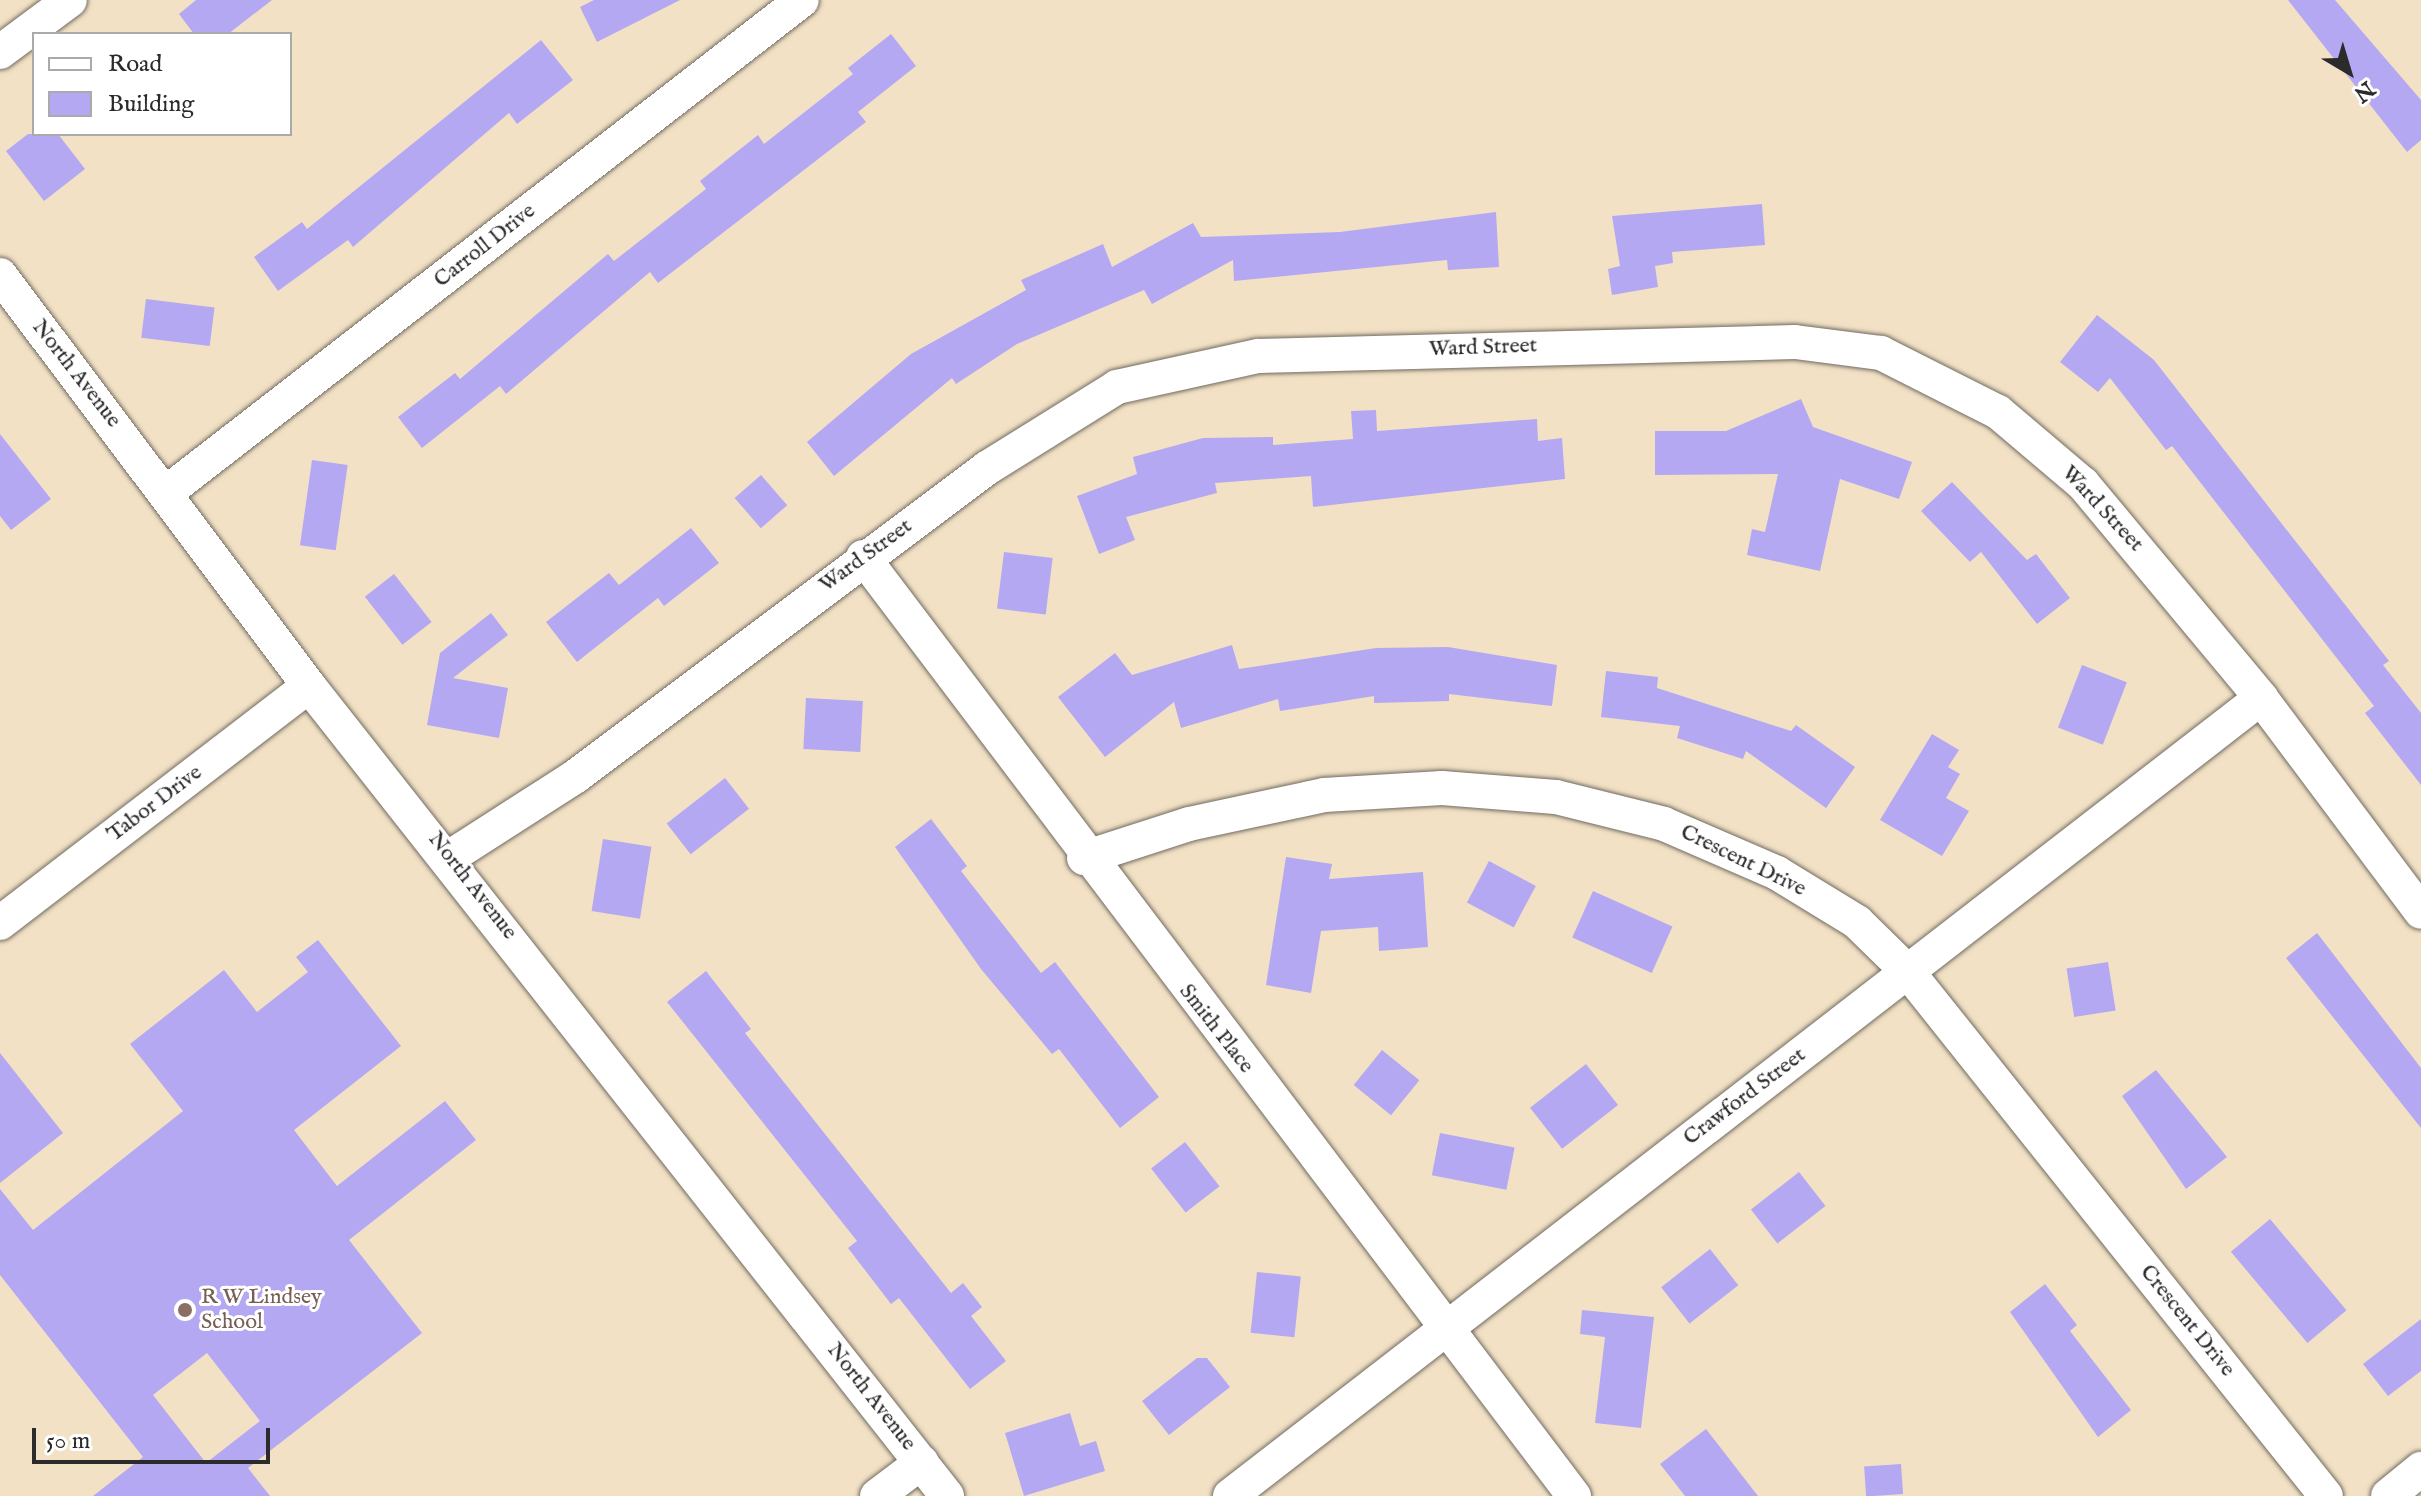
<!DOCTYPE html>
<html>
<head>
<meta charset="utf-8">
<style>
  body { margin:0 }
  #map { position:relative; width:2421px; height:1496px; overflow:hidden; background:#f2e1c5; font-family:"IM FELL English",serif }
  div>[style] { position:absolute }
  .building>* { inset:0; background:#b4a8f3; transform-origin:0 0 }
  .roads { filter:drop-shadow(0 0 2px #716b61) drop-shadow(0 0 2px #716b61) }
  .minor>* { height:34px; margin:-17px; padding:0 17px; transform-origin:17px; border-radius:17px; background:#fff }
  .dots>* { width:22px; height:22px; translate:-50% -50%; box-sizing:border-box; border:4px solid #fff; border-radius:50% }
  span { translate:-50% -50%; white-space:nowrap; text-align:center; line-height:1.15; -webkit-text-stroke:6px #fff; paint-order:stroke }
  .street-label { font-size:22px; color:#2b2b2b }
  .education-label { font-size:22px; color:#785e54 }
  .left { translate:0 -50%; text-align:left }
  .legend { position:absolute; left:32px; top:32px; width:260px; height:104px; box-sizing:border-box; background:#fff; border:2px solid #aaa; margin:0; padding:10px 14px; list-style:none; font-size:24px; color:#2b2b2b }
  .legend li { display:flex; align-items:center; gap:16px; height:40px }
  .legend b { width:40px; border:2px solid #aaa }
  .north { position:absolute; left:2309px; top:32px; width:80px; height:80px; -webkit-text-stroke:6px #fff; paint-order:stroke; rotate:142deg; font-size:22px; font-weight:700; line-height:32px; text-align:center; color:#2b2b2b }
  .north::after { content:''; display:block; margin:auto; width:28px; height:36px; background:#2b2b2b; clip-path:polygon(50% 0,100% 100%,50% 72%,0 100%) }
  .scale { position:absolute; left:32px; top:1428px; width:238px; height:36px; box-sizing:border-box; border:4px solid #2b2b2b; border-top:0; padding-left:10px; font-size:24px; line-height:28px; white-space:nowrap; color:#2b2b2b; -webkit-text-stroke:6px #fff; paint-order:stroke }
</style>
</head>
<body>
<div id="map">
  <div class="building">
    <div style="clip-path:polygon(196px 0,272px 0,228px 34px,194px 34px,179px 14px)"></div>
    <div style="clip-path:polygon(594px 0,680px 0,597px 42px,580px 7px)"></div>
    <div style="clip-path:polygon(2288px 0,2335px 0,2421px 100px,2421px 140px,2407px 152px)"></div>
    <div style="clip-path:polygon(891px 34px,916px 66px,858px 112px,866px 122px,658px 283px,650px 272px,506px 394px,500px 386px,422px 448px,398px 417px,455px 373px,460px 379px,608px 254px,614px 261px,706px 189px,700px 181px,758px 135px,764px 144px,853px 74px,848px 68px)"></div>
    <div style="clip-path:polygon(541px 40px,573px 80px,517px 124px,509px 113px,353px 247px,348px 240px,278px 291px,254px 257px,302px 222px,307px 229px)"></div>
    <div style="clip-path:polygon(28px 134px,58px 134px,85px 169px,44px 201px,6px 151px)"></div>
    <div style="clip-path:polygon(1762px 204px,1765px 245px,1672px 252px,1673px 263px,1655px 266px,1658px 287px,1612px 295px,1608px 269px,1620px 266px,1612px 216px)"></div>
    <div style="clip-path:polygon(1496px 212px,1499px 267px,1448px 270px,1447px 260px,1234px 281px,1233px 260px,1152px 304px,1144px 290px,1017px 344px,956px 384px,952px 378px,834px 476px,807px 442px,911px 354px,1026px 290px,1021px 280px,1103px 244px,1112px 267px,1193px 223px,1201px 237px,1340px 232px)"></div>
    <div style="left:146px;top:299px;width:69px;height:39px;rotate:7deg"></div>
    <div style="clip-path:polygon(2097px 315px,2154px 360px,2389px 661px,2383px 665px,2421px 713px,2421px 785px,2365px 713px,2374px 706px,2172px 446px,2166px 450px,2110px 378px,2098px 392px,2060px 362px)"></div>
    <div style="clip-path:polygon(1801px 399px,1813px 427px,1912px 462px,1899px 499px,1840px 479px,1820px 571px,1747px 555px,1752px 529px,1765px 532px,1778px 474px,1655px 475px,1655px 431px,1726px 431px)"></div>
    <div style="clip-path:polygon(1376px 410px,1377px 431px,1537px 419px,1538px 441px,1562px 438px,1565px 479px,1313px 507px,1311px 476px,1215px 483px,1217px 493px,1126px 517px,1135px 540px,1099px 554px,1077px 496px,1137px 474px,1133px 457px,1203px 438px,1273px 437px,1273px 445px,1353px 439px,1351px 411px)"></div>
    <div style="clip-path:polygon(0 434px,51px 499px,11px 530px,0 516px)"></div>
    <div style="left:312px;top:460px;width:36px;height:86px;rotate:8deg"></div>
    <div style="left:761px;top:475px;width:40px;height:35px;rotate:49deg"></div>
    <div style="clip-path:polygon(1952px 482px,2027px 560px,2036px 554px,2070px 598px,2037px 624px,1981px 552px,1970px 562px,1921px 511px)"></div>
    <div style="clip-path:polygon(691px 528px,719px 563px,664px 606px,658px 598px,577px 662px,546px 622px,609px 573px,619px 585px)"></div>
    <div style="left:1004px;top:552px;width:49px;height:57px;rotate:7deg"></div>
    <div style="left:394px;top:574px;width:61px;height:37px;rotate:52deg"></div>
    <div style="clip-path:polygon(491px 613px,508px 635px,453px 678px,508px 688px,499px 738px,427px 725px,440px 653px)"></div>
    <div style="clip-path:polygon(1232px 645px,1239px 669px,1376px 648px,1448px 647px,1557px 665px,1552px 706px,1449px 694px,1449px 701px,1374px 703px,1374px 696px,1280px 711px,1278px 699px,1181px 728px,1174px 702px,1105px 757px,1058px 697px,1115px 653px,1132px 675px)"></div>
    <div style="left:2082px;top:665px;width:48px;height:67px;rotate:21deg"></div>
    <div style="clip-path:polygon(1606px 671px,1658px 677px,1657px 688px,1791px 731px,1796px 725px,1855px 767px,1826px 808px,1746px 751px,1743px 759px,1677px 738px,1680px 726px,1601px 717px)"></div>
    <div style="left:806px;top:698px;width:57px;height:51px;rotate:3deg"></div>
    <div style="clip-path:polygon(1932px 734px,1959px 750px,1948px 767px,1960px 774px,1946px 798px,1969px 811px,1942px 856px,1880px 820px)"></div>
    <div style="left:725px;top:778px;width:39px;height:74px;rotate:52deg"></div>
    <div style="clip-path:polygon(931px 819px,967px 866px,961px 871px,1041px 973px,1055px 962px,1159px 1097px,1120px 1128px,1059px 1049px,1052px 1054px,981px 969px,895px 847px)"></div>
    <div style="left:603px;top:839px;width:49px;height:73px;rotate:9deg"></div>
    <div style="clip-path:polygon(1286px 857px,1332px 864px,1329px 879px,1423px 872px,1428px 947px,1379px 951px,1378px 927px,1321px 931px,1311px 993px,1266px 985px)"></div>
    <div style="left:1489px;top:861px;width:53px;height:47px;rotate:28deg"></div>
    <div style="left:1593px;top:891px;width:87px;height:51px;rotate:24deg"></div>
    <div style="clip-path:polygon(2317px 933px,2421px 1068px,2421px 1128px,2286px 958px)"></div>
    <div style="clip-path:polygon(evenodd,318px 940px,401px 1046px,294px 1130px,337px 1186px,445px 1101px,476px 1140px,349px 1240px,422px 1333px,248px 1468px,270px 1496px,93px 1496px,143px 1457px,0 1275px,0 1189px,33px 1230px,183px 1111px,130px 1044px,224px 970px,257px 1012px,308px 972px,296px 957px,318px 940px,207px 1353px,260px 1421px,206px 1463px,153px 1395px,207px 1353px)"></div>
    <div style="left:2108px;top:962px;width:49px;height:42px;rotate:81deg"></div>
    <div style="clip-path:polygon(706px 971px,751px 1029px,745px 1033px,951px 1293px,963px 1283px,982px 1307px,971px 1316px,1006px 1361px,970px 1389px,899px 1298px,891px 1304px,848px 1248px,857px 1241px,667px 1002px)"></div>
    <div style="left:1382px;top:1050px;width:48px;height:45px;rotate:39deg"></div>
    <div style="clip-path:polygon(0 1053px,63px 1133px,0 1183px)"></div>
    <div style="left:1586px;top:1064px;width:52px;height:71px;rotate:52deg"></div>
    <div style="clip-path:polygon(2156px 1070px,2227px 1157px,2186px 1189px,2122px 1096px)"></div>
    <div style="left:1440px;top:1133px;width:76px;height:43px;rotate:11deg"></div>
    <div style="left:1185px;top:1142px;width:56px;height:43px;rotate:52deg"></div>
    <div style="left:1799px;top:1172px;width:43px;height:61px;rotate:52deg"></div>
    <div style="left:2270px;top:1219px;width:119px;height:51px;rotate:50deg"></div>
    <div style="left:1710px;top:1249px;width:46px;height:62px;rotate:52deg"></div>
    <div style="left:1257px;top:1272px;width:44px;height:61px;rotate:6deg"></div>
    <div style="clip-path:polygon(2045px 1284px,2077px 1325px,2070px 1331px,2131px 1410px,2098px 1437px,2010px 1312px)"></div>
    <div style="clip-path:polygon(1582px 1310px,1654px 1317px,1641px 1428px,1595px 1423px,1605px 1337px,1580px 1334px)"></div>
    <div style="clip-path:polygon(2421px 1319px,2421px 1371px,2388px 1396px,2363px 1364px)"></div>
    <div style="clip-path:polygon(1197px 1358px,1207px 1358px,1230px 1387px,1169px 1435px,1142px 1401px)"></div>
    <div style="clip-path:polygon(1070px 1413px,1080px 1446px,1096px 1441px,1105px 1471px,1024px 1496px,1005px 1433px)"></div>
    <div style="clip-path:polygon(1706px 1429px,1758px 1496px,1685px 1496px,1660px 1464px)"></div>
    <div style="left:1901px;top:1464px;width:30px;height:37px;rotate:86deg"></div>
  </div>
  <div class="roads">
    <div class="minor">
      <div style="left:0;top:52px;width:87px;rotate:-36.6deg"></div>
      <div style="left:0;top:275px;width:514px;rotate:53.06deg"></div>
      <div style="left:309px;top:686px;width:1031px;rotate:51.77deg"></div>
      <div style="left:167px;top:492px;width:803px;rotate:-37.77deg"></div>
      <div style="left:863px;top:557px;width:1178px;rotate:52.87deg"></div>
      <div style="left:450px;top:857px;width:150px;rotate:-32.7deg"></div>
      <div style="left:576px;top:776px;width:514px;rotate:-36.85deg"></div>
      <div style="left:987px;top:468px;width:153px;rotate:-31.9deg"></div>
      <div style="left:1117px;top:387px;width:144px;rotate:-12.4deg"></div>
      <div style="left:1258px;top:356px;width:537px;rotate:-1.49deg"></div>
      <div style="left:1795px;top:342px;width:87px;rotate:7.3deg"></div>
      <div style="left:1881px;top:353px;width:131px;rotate:26.8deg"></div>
      <div style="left:1998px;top:412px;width:111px;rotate:40.3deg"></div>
      <div style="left:2083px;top:484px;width:278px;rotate:50.2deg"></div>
      <div style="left:2261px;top:698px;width:267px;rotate:53.2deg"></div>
      <div style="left:1084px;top:858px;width:110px;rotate:-17.9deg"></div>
      <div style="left:1189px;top:824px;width:138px;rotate:-12.1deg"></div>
      <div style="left:1324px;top:795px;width:118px;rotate:-3.4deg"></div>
      <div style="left:1442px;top:788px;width:114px;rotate:4.5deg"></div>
      <div style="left:1556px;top:797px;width:111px;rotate:14deg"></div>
      <div style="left:1664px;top:824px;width:123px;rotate:23.4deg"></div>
      <div style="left:1777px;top:873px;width:94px;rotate:31.5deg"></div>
      <div style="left:1857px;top:922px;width:71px;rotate:44.4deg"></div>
      <div style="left:1908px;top:972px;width:670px;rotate:51.42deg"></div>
      <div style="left:0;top:923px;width:389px;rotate:-37.5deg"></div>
      <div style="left:877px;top:1496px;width:56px;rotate:-37.1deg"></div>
      <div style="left:1230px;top:1496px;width:1304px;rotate:-37.74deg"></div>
      <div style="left:2388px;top:1496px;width:43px;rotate:-39.3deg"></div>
    </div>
  </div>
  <div class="dots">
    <div style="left:185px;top:1310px;background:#8d6e63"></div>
  </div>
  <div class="street-label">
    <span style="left:485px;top:246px;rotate:-38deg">Carroll Drive</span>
    <span style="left:1483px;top:348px;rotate:-2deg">Ward Street</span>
    <span style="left:76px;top:374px;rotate:52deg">North Avenue</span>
    <span style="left:2102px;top:509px;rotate:47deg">Ward Street</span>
    <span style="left:866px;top:556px;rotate:-36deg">Ward Street</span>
    <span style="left:155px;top:804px;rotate:-37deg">Tabor Drive</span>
    <span style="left:1743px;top:861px;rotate:26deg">Crescent Drive</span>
    <span style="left:472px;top:886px;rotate:52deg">North Avenue</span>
    <span style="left:1216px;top:1029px;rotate:52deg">Smith Place</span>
    <span style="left:1745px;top:1097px;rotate:-37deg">Crawford Street</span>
    <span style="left:2187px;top:1321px;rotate:51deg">Crescent Drive</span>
    <span style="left:871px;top:1397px;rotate:52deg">North Avenue</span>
  </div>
  <div class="education-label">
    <span class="left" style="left:201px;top:1310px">R W Lindsey<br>School</span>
  </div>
  <ul class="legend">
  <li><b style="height:10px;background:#fff"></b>Road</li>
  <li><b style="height:22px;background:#b4a8f3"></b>Building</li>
  </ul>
  <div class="north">N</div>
  <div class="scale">50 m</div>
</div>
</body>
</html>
